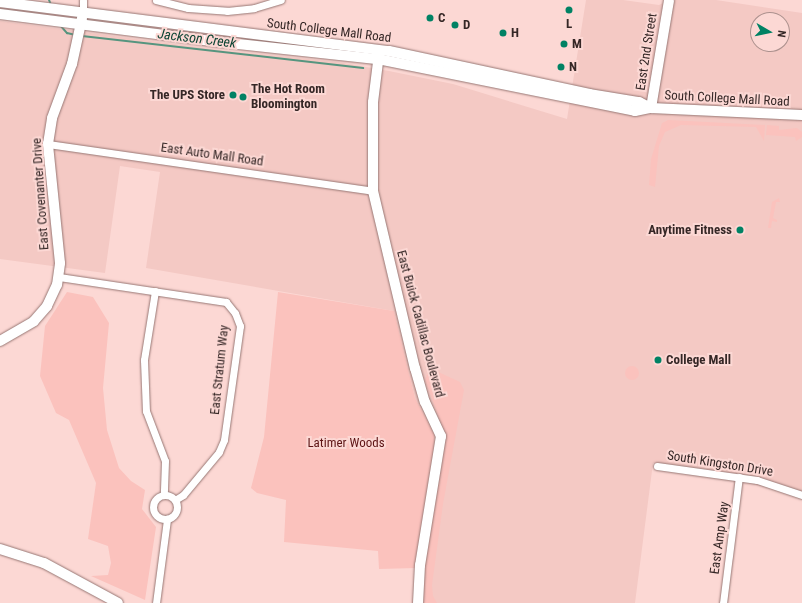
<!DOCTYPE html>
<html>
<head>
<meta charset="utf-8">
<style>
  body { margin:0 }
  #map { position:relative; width:802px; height:603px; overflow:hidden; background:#fcd8d4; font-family:"Roboto Condensed",sans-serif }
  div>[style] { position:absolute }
  .built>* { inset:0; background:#f4c9c4 }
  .green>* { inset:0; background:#fbc2bd }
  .round { border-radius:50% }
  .stream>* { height:2px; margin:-1px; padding:0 1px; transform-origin:1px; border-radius:1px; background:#56957f }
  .roads { filter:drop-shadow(0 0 1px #977774) drop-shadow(0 0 1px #977774) }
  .street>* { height:7px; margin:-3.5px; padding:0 3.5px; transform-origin:3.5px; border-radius:3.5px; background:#fff }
  .street>.ring { margin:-3.5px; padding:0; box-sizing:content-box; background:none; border:7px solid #fff; border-radius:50% }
  .secondary>* { height:10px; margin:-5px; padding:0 5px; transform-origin:5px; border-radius:5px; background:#fff }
  .dots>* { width:11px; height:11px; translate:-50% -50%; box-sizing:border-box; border:2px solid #fcd8d4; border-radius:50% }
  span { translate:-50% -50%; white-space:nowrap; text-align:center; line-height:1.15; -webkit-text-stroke:4px #fcd8d4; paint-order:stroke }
  .poi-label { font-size:13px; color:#352726; font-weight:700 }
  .left { translate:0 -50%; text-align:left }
  .right { translate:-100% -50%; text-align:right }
  .street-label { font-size:13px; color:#352726 }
  .park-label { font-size:13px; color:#5d1415 }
  .water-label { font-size:14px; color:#0e4535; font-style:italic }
  .north { position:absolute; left:750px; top:12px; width:40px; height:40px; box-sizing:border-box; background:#fcd8d4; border:1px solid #ac918e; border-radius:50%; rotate:99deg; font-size:11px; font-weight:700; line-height:16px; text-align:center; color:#352726 }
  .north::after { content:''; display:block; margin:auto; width:14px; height:18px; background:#008264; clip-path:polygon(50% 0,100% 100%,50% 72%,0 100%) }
</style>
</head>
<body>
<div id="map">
  <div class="built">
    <div style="clip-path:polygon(evenodd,586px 0,623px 0,659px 5px,669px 0,716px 0,802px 13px,802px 495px,653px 463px,635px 603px,412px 603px,434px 465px,434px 433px,415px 398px,394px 311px,146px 268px,160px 172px,120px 166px,105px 273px,0 259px,0 21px,219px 50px,337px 62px,389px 71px,453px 84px,567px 119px,586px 0,758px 20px,782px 20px,782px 44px,758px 44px,758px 20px)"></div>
  </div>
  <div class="green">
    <div style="clip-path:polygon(668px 120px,765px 125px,764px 141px,756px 127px,681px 125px,665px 132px,659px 146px,655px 187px,649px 185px,651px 159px,662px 123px)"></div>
    <div style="clip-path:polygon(767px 125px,779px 126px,779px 130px,797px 128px,802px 132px,802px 137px,796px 141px,795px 137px,766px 135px)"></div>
    <div style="clip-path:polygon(779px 198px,780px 202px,776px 202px,773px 218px,777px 220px,777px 222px,772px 221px,771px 228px,768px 228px,772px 202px)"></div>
    <div style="clip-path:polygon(67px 292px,93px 297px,109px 323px,103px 388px,107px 430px,119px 468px,131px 481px,145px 490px,142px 509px,156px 527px,145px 600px,91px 576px,108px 575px,111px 563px,108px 546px,88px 539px,96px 483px,69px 420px,56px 413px,40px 376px,45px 326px)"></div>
    <div style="clip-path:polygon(278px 292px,394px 311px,415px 398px,434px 433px,434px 464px,416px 568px,379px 569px,378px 551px,284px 542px,286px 500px,257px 493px,251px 488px,264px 437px)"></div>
    <div class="round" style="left:625px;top:366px;width:14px;height:14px"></div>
    <div style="clip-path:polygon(434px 370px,460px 382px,464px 390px,443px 504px,432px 585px,433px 596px,437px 603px,424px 603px,424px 566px,444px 443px,442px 426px,425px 380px,428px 372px)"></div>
  </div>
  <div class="stream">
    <div style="left:49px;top:0;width:5px;rotate:68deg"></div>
    <div style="left:60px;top:25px;width:11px;rotate:49deg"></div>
    <div style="left:67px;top:33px;width:9px;rotate:13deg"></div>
    <div style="left:82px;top:36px;width:283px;rotate:6.5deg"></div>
  </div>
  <div class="roads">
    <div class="street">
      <div style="left:156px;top:0;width:33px;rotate:14deg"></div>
      <div style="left:188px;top:8px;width:39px;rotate:4deg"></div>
      <div style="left:227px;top:11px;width:27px;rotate:-6deg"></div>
      <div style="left:254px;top:8px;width:28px;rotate:-17deg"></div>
      <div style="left:83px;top:14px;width:14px;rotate:-90deg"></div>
      <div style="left:48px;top:144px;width:328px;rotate:8.2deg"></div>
      <div style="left:59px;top:277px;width:169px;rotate:8.5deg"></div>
      <div style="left:226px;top:302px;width:14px;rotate:51deg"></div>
      <div style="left:235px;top:313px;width:14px;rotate:69deg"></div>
      <div style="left:240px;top:326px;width:115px;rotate:98deg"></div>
      <div style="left:224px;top:440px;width:13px;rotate:113deg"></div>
      <div style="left:219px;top:452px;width:56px;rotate:129.9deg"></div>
      <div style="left:183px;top:495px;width:9px;rotate:148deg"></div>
      <div style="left:155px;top:291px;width:70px;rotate:99.1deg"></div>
      <div style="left:144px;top:360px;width:51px;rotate:87.8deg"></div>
      <div style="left:146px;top:411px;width:53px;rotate:69.2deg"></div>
      <div style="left:165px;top:461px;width:33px;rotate:92deg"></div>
      <div style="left:657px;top:466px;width:101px;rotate:8deg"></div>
      <div style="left:757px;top:480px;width:47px;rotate:18.4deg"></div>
      <div class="ring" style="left:153px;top:495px;width:17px;height:17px"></div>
      <div style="left:156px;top:603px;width:85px;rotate:-82.5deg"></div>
      <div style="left:723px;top:603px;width:127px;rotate:-82.8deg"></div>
    </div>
    <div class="secondary">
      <div style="left:0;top:2px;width:392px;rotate:7.2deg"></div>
      <div style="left:389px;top:51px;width:205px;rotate:12.1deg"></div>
      <div style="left:589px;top:94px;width:51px;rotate:9.1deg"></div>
      <div style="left:639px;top:102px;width:13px;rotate:27deg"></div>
      <div style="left:0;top:14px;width:213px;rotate:7.3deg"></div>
      <div style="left:211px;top:41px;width:168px;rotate:6.2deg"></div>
      <div style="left:378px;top:59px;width:262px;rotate:11.4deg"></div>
      <div style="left:635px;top:111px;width:16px;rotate:-11deg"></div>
      <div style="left:651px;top:108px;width:151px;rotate:2.7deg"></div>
      <div style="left:379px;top:54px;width:48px;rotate:97.1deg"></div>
      <div style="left:373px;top:102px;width:89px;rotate:90deg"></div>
      <div style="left:373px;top:191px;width:182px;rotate:76.7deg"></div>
      <div style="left:415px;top:368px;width:35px;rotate:74deg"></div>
      <div style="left:425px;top:402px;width:38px;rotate:65deg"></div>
      <div style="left:441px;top:436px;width:131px;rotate:99.2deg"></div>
      <div style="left:420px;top:565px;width:38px;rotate:93deg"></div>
      <div style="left:651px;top:108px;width:109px;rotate:-80.5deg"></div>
      <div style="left:0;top:341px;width:39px;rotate:-30deg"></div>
      <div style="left:34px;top:321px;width:20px;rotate:-49deg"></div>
      <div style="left:47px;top:306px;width:23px;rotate:-65deg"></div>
      <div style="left:57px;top:285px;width:22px;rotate:-82deg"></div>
      <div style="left:60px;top:263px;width:120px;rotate:-95.8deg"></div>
      <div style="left:48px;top:144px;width:26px;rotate:-81deg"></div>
      <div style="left:52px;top:118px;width:58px;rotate:-69.7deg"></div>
      <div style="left:72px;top:64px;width:47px;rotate:-77.7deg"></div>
      <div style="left:0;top:549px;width:46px;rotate:17.7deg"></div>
      <div style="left:44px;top:563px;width:84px;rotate:28.4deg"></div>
    </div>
  </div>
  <div class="dots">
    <div style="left:569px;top:10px;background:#008264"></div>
    <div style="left:430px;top:18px;background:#008264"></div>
    <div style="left:455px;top:25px;background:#008264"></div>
    <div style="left:503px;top:33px;background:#008264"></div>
    <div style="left:564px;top:44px;background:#008264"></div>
    <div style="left:561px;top:67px;background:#008264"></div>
    <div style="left:233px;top:95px;background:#008264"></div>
    <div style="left:243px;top:97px;background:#008264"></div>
    <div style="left:740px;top:230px;background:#008264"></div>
    <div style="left:658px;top:360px;background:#008264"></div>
  </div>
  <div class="poi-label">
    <span class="left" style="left:438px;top:18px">C</span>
    <span style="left:569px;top:24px">L</span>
    <span class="left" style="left:463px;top:25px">D</span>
    <span class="left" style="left:511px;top:33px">H</span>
    <span class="left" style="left:572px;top:44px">M</span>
    <span class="left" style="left:569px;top:67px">N</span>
    <span class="left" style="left:251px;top:97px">The Hot Room<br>Bloomington</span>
    <span class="right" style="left:225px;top:95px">The UPS Store</span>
    <span class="right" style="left:732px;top:230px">Anytime Fitness</span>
    <span class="left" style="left:666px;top:360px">College Mall</span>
  </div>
  <div class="street-label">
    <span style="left:329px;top:31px;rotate:7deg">South College Mall Road</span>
    <span style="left:647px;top:52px;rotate:-81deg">East 2nd Street</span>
    <span style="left:727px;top:99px;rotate:3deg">South College Mall Road</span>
    <span style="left:212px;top:155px;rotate:8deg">East Auto Mall Road</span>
    <span style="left:41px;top:194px;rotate:-94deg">East Covenanter Drive</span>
    <span style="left:420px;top:324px;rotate:75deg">East Buick Cadillac Boulevard</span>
    <span style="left:220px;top:370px;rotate:-84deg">East Stratum Way</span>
    <span style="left:720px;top:464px;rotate:9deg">South Kingston Drive</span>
    <span style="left:720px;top:538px;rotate:-82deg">East Amp Way</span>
  </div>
  <div class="park-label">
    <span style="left:346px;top:443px">Latimer Woods</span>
  </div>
  <div class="water-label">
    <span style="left:197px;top:38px;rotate:7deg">Jackson Creek</span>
  </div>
  <div class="north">N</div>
</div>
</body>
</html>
